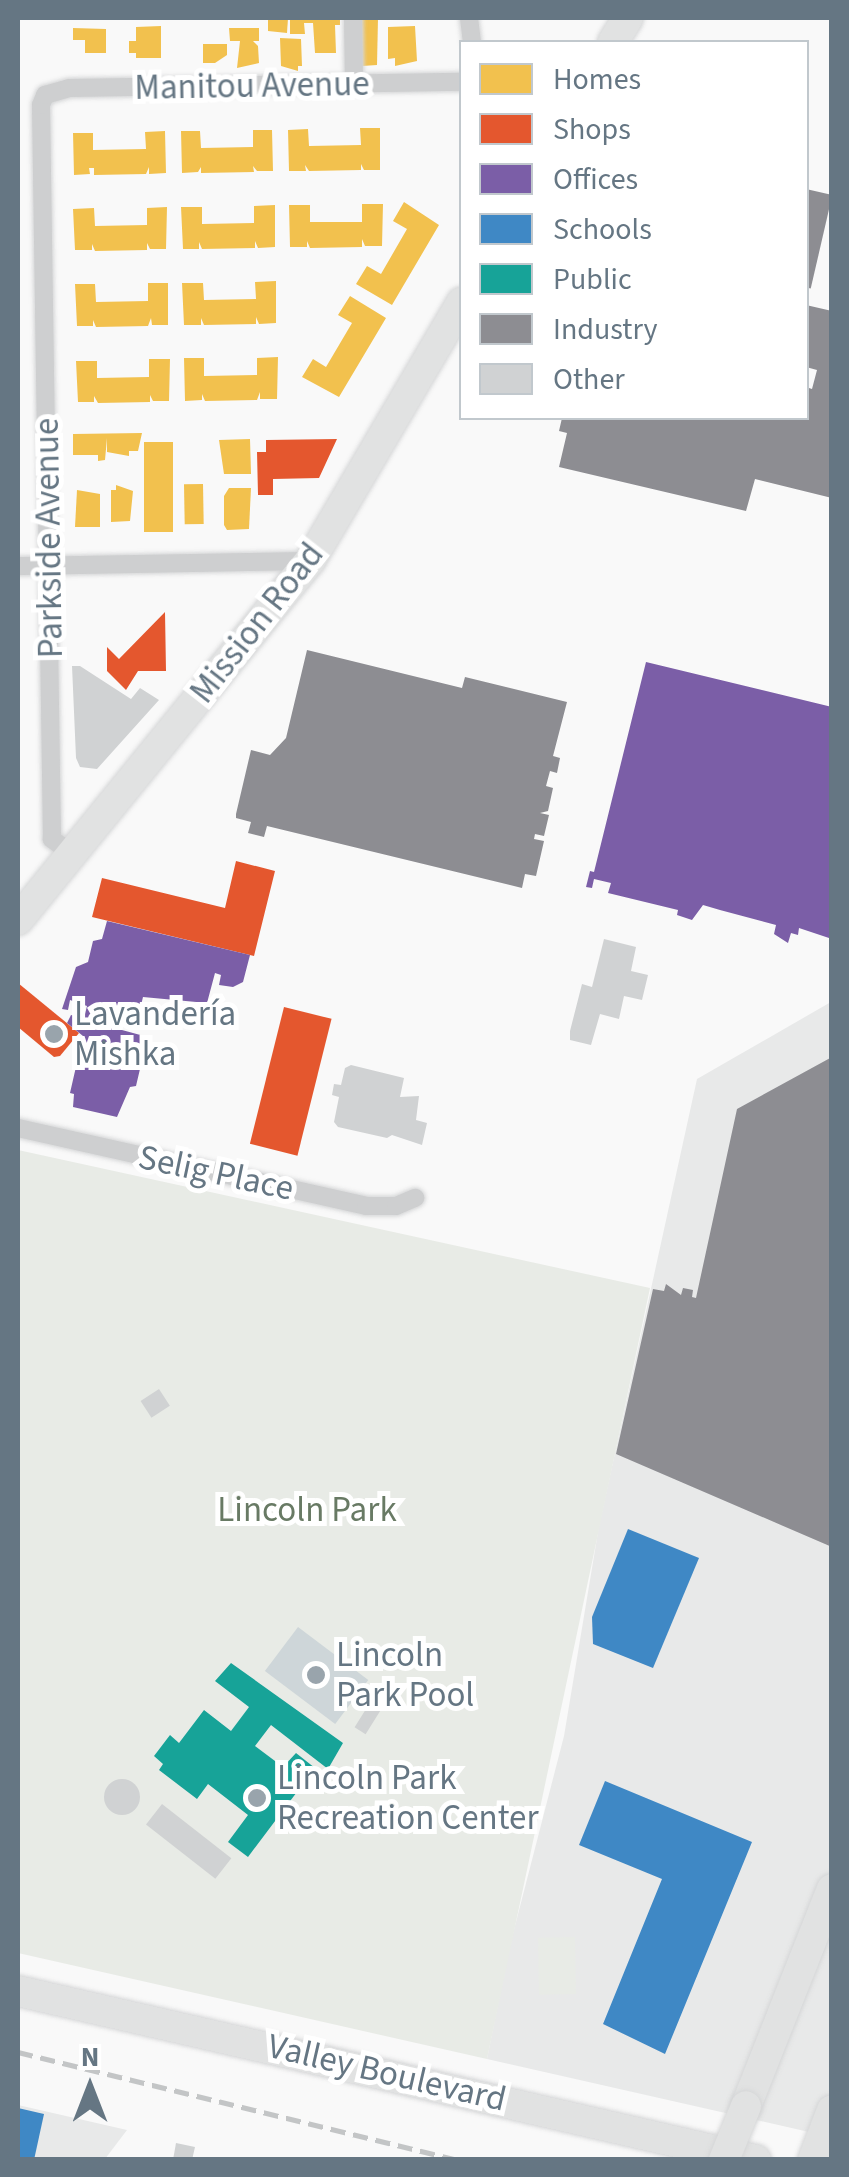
<!DOCTYPE html>
<html>
<head>
<meta charset="utf-8">
<style>
  body { margin:0 }
  #map { position:relative; width:849px; height:2177px; overflow:hidden; background:#f9f9f9; font-family:"Source Sans 3",sans-serif }
  div>[style] { position:absolute }
  .built>* { inset:0; background:#e8e9e9 }
  .green>* { inset:0; background:#e8ebe6; transform-origin:0 0 }
  .water>* { inset:0; background:#ced6d9; transform-origin:0 0 }
  .homes>* { inset:0; background:#f2c14e; transform-origin:0 0 }
  .shops>* { inset:0; background:#e4572e; transform-origin:0 0 }
  .offices>* { inset:0; background:#7b5ea7 }
  .schools>* { inset:0; background:#3f88c5 }
  .public>* { inset:0; background:#17a398 }
  .industry>* { inset:0; background:#8d8d92; transform-origin:0 0 }
  .building>* { inset:0; background:#d0d2d3; transform-origin:0 0 }
  .round { border-radius:50% }
  .roads { filter:drop-shadow(0 0 2px #d5d6d7) drop-shadow(0 0 2px #d5d6d7) }
  .minor>* { height:18px; margin:-9px; padding:0 9px; transform-origin:9px; border-radius:9px; background:#cecfd0 }
  .primary>* { height:30px; margin:-15px; padding:0 15px; transform-origin:15px; border-radius:15px; background:#e1e2e2 }
  .rail>* { height:5px; margin-top:-2.5px; transform-origin:0; background:repeating-linear-gradient(90deg,#c3c5c6 0 15px,transparent 0 23px) }
  .bridges { filter:drop-shadow(0 0 2px #d5d6d7) drop-shadow(0 0 2px #d5d6d7) }
  .primary-bridge>* { height:30px; margin:-15px; padding:0 15px; transform-origin:15px; border-radius:15px; background:#e1e2e2 }
  .dots>* { width:28px; height:28px; translate:-50% -50%; box-sizing:border-box; border:5px solid #fff; border-radius:50% }
  span { translate:-50% -50%; white-space:nowrap; text-align:center; line-height:1.15; -webkit-text-stroke:10px #fff; paint-order:stroke }
  .street-label { font-size:35px; color:#657683 }
  .poi-label { font-size:35px; color:#657683 }
  .left { translate:0 -50%; text-align:left }
  .park-label { font-size:35px; color:#687a64 }
  .frame { position:absolute; inset:0; border:20px solid #657683; pointer-events:none }
  .legend { position:absolute; left:459px; top:40px; width:350px; height:380px; box-sizing:border-box; background:#fff; border:2px solid #c1c8cd; margin:0; padding:12px 18px; list-style:none; font-size:30px; color:#657683 }
  .legend li { display:flex; align-items:center; gap:20px; height:50px }
  .legend b { width:50px; border:2px solid #c1c8cd }
  .north { position:absolute; left:40px; top:2037px; width:100px; height:100px; -webkit-text-stroke:8px #fff; paint-order:stroke; rotate:0deg; font-size:28px; font-weight:700; line-height:40px; text-align:center; color:#657683 }
  .north::after { content:''; display:block; margin:auto; width:35px; height:45px; background:#657683; clip-path:polygon(50% 0,100% 100%,50% 72%,0 100%) }
</style>
</head>
<body>
<div id="map">
  <div class="built">
    <div style="clip-path:polygon(831px 1002px,831px 2137px,487px 2059px,509px 1949px,564px 1736px,599px 1526px,697px 1079px)"></div>
    <div style="clip-path:polygon(18px 2105px,127px 2130px,105px 2159px,18px 2160px)"></div>
  </div>
  <div class="green">
    <div style="clip-path:polygon(18px 1150px,650px 1288px,487px 2059px,18px 1953px)"></div>
    <div style="left:575px;top:1937px;width:57px;height:37px;rotate:89deg"></div>
  </div>
  <div class="water">
    <div style="left:298px;top:1627px;width:88px;height:55px;rotate:37deg"></div>
  </div>
  <div class="homes">
    <div style="clip-path:polygon(268px 18px,288px 18px,287px 33px,268px 31px)"></div>
    <div style="clip-path:polygon(290px 18px,340px 18px,340px 25px,335px 25px,336px 53px,315px 53px,313px 23px,304px 23px,305px 34px,290px 34px)"></div>
    <div style="clip-path:polygon(359px 18px,378px 18px,377px 65px,362px 66px)"></div>
    <div style="clip-path:polygon(161px 26px,161px 58px,136px 58px,136px 53px,129px 53px,129px 41px,136px 41px,136px 27px)"></div>
    <div style="clip-path:polygon(415px 26px,417px 61px,395px 66px,395px 58px,388px 59px,388px 27px)"></div>
    <div style="clip-path:polygon(73px 28px,106px 29px,106px 53px,85px 53px,85px 40px,73px 40px)"></div>
    <div style="clip-path:polygon(229px 28px,259px 28px,259px 41px,253px 41px,258px 46px,259px 63px,237px 68px,240px 41px,230px 41px)"></div>
    <div style="clip-path:polygon(280px 38px,301px 39px,302px 66px,298px 66px,298px 71px,281px 66px)"></div>
    <div style="clip-path:polygon(203px 44px,227px 44px,227px 55px,215px 63px,203px 63px)"></div>
    <div style="clip-path:polygon(360px 128px,380px 128px,380px 170px,364px 170px,361px 164px,361px 170px,309px 171px,305px 165px,306px 171px,289px 171px,288px 130px,308px 129px,309px 146px,361px 145px)"></div>
    <div style="clip-path:polygon(253px 130px,272px 130px,273px 171px,257px 171px,253px 166px,254px 172px,201px 173px,201px 167px,198px 172px,182px 173px,181px 131px,200px 131px,201px 148px,253px 147px)"></div>
    <div style="clip-path:polygon(165px 131px,166px 173px,149px 174px,149px 167px,146px 174px,94px 175px,94px 168px,89px 168px,90px 174px,74px 175px,73px 133px,93px 133px,93px 150px,146px 149px,145px 132px)"></div>
    <div style="clip-path:polygon(404px 202px,439px 225px,392px 305px,356px 284px,367px 266px,381px 274px,407px 229px,393px 221px)"></div>
    <div style="clip-path:polygon(362px 204px,383px 204px,382px 246px,365px 246px,362px 239px,362px 247px,310px 248px,307px 241px,307px 247px,290px 247px,289px 205px,310px 205px,310px 222px,362px 222px)"></div>
    <div style="clip-path:polygon(275px 205px,275px 247px,258px 248px,255px 241px,255px 248px,202px 249px,199px 242px,199px 249px,183px 249px,181px 207px,202px 207px,202px 224px,254px 223px,254px 206px)"></div>
    <div style="clip-path:polygon(167px 207px,166px 249px,150px 249px,147px 243px,147px 250px,95px 251px,92px 244px,92px 250px,75px 250px,73px 209px,94px 208px,95px 226px,147px 225px,147px 208px)"></div>
    <div style="clip-path:polygon(276px 281px,276px 323px,259px 324px,256px 317px,256px 324px,204px 325px,201px 318px,201px 325px,184px 325px,182px 283px,203px 283px,204px 300px,256px 299px,255px 282px)"></div>
    <div style="clip-path:polygon(148px 283px,168px 283px,168px 325px,152px 325px,151px 318px,148px 326px,96px 327px,93px 320px,93px 326px,77px 326px,75px 284px,95px 284px,96px 302px,148px 301px)"></div>
    <div style="clip-path:polygon(350px 296px,386px 318px,339px 397px,302px 377px,313px 359px,326px 367px,352px 323px,338px 315px)"></div>
    <div style="clip-path:polygon(278px 357px,277px 399px,260px 399px,260px 392px,257px 400px,205px 401px,202px 394px,202px 400px,185px 401px,184px 358px,204px 358px,204px 376px,257px 375px,257px 358px)"></div>
    <div style="clip-path:polygon(149px 359px,170px 359px,169px 401px,153px 401px,150px 395px,150px 402px,98px 403px,94px 396px,94px 402px,78px 402px,76px 361px,97px 361px,97px 378px,149px 377px)"></div>
    <div style="clip-path:polygon(142px 433px,138px 451px,129px 451px,129px 456px,107px 452px,107px 438px,105px 460px,98px 461px,98px 455px,73px 455px,73px 434px)"></div>
    <div style="clip-path:polygon(250px 439px,251px 474px,224px 474px,219px 440px)"></div>
    <div style="left:144px;top:442px;width:29px;height:90px"></div>
    <div style="left:203px;top:484px;width:40px;height:19px;rotate:89deg"></div>
    <div style="clip-path:polygon(116px 485px,133px 491px,130px 521px,111px 522px,111px 490px,116px 490px)"></div>
    <div style="clip-path:polygon(229px 488px,251px 488px,249px 529px,227px 530px,224px 525px,224px 496px)"></div>
    <div style="clip-path:polygon(77px 490px,100px 494px,100px 527px,75px 527px)"></div>
  </div>
  <div class="shops">
    <div style="clip-path:polygon(337px 439px,319px 478px,273px 479px,273px 495px,258px 495px,257px 452px,266px 452px,266px 440px)"></div>
    <div style="clip-path:polygon(165px 612px,166px 671px,138px 671px,126px 690px,107px 671px,107px 647px,119px 659px)"></div>
    <div style="clip-path:polygon(236px 861px,275px 871px,254px 956px,92px 917px,102px 878px,225px 908px)"></div>
    <div style="clip-path:polygon(18px 983px,79px 1033px,60px 1056px,54px 1057px,18px 1027px)"></div>
    <div style="left:284px;top:1007px;width:49px;height:141px;rotate:14deg"></div>
  </div>
  <div class="offices">
    <div style="clip-path:polygon(646px 662px,832px 707px,832px 939px,799px 928px,798px 935px,791px 933px,788px 943px,774px 934px,776px 925px,720px 910px,703px 905px,692px 920px,677px 915px,678px 910px,608px 893px,611px 883px,594px 879px,592px 888px,586px 887px,590px 871px,594px 872px)"></div>
    <div style="clip-path:polygon(107px 921px,250px 955px,243px 982px,233px 987px,219px 985px,221px 975px,215px 973px,207px 1003px,143px 997px,137px 1022px,122px 1019px,122px 1030px,144px 1036px,136px 1050px,144px 1052px,136px 1086px,130px 1087px,117px 1117px,73px 1107px,74px 1094px,70px 1093px,83px 1036px,67px 1023px,71px 1015px,84px 1018px,87px 1006px,70px 1000px,68px 1010px,62px 1009px,76px 967px,88px 962px,93px 941px,102px 939px)"></div>
  </div>
  <div class="schools">
    <div style="clip-path:polygon(628px 1529px,699px 1558px,653px 1668px,593px 1644px,592px 1617px)"></div>
    <div style="clip-path:polygon(605px 1781px,752px 1842px,665px 2054px,603px 2024px,662px 1879px,579px 1845px)"></div>
    <div style="clip-path:polygon(18px 2108px,44px 2114px,34px 2160px,18px 2160px)"></div>
  </div>
  <div class="public">
    <div style="clip-path:polygon(231px 1663px,343px 1743px,328px 1769px,271px 1725px,255px 1746px,283px 1767px,296px 1753px,315px 1768px,248px 1857px,228px 1842px,248px 1815px,208px 1784px,197px 1799px,159px 1770px,163px 1764px,154px 1756px,170px 1735px,179px 1743px,204px 1710px,231px 1731px,249px 1707px,215px 1681px)"></div>
  </div>
  <div class="industry">
    <div style="left:806px;top:189px;width:27px;height:96px;rotate:13deg"></div>
    <div style="clip-path:polygon(806px 305px,832px 311px,832px 498px,755px 479px,746px 511px,559px 467px,567px 433px,559px 431px,562px 418px,806px 418px,806px 387px,812px 389px,817px 370px,806px 367px)"></div>
    <div style="clip-path:polygon(307px 650px,462px 688px,465px 677px,567px 702px,553px 756px,560px 758px,557px 773px,550px 771px,546px 786px,553px 788px,548px 811px,540px 813px,549px 815px,544px 836px,535px 834px,534px 839px,544px 841px,536px 876px,525px 874px,522px 888px,267px 826px,264px 837px,248px 833px,251px 822px,236px 818px,236px 814px,251px 750px,270px 755px,286px 738px)"></div>
    <div style="clip-path:polygon(832px 1057px,832px 1547px,616px 1454px,653px 1289px,664px 1291px,666px 1284px,681px 1295px,683px 1288px,693px 1290px,692px 1297px,696px 1298px,737px 1109px)"></div>
  </div>
  <div class="building">
    <div style="clip-path:polygon(72px 666px,80px 666px,131px 699px,140px 688px,159px 700px,97px 769px,80px 767px,76px 758px)"></div>
    <div style="clip-path:polygon(604px 939px,636px 947px,631px 971px,648px 975px,642px 1000px,624px 996px,619px 1019px,600px 1014px,591px 1045px,570px 1040px,570px 1031px,582px 984px,592px 987px)"></div>
    <div style="clip-path:polygon(351px 1065px,404px 1078px,400px 1097px,419px 1096px,416px 1120px,427px 1123px,422px 1145px,392px 1135px,387px 1138px,338px 1127px,334px 1122px,339px 1097px,332px 1095px,334px 1084px,341px 1085px,345px 1068px)"></div>
    <div style="left:159px;top:1389px;width:20px;height:22px;rotate:57deg"></div>
    <div style="left:371px;top:1701px;width:13px;height:31px;rotate:32deg"></div>
    <div class="round" style="left:104px;top:1779px;width:36px;height:36px"></div>
    <div style="left:162px;top:1804px;width:88px;height:26px;rotate:38deg"></div>
    <div style="clip-path:polygon(176px 2143px,195px 2147px,192px 2160px,173px 2160px)"></div>
  </div>
  <div class="roads">
    <div class="minor">
      <div style="left:353px;top:18px;width:66px;rotate:89.1deg"></div>
      <div style="left:469px;top:18px;width:24px;rotate:83deg"></div>
      <div style="left:18px;top:566px;width:292px;rotate:-1deg"></div>
      <div style="left:71px;top:853px;width:24px;rotate:-144deg"></div>
      <div style="left:52px;top:839px;width:734px;rotate:-90.86deg"></div>
      <div style="left:41px;top:105px;width:11px;rotate:-68deg"></div>
      <div style="left:45px;top:95px;width:25px;rotate:-16deg"></div>
      <div style="left:69px;top:88px;width:393px;rotate:-0.9deg"></div>
      <div style="left:18px;top:1128px;width:357px;rotate:12.6deg"></div>
      <div style="left:366px;top:1206px;width:30px"></div>
      <div style="left:396px;top:1206px;width:21px;rotate:-23deg"></div>
    </div>
    <div class="primary">
      <div style="left:613px;top:42px;width:28px;rotate:-58deg"></div>
      <div style="left:18px;top:920px;width:463px;rotate:-50.9deg"></div>
      <div style="left:310px;top:561px;width:300px;rotate:-59.6deg"></div>
      <div style="left:18px;top:1991px;width:757px;rotate:12.9deg"></div>
      <div style="left:746px;top:2106px;width:233px;rotate:-68.4deg"></div>
      <div style="left:813px;top:2160px;width:53px;rotate:-69.2deg"></div>
    </div>
  </div>
  <div class="rail">
    <div style="left:18px;top:2052px;width:454px;rotate:13.8deg"></div>
  </div>
  <div class="bridges">
    <div class="primary-bridge">
      <div style="left:724px;top:2160px;width:58px;rotate:-67.8deg"></div>
    </div>
  </div>
  <div class="dots">
    <div style="left:54px;top:1034px;background:#99a4ac"></div>
    <div style="left:316px;top:1675px;background:#99a4ac"></div>
    <div style="left:257px;top:1798px;background:#99a4ac"></div>
  </div>
  <div class="street-label">
    <span style="left:252px;top:86px;rotate:-1deg">Manitou Avenue</span>
    <span style="left:49px;top:538px;rotate:-91deg">Parkside Avenue</span>
    <span style="left:257px;top:623px;rotate:-52deg">Mission Road</span>
    <span style="left:216px;top:1173px;rotate:12deg">Selig Place</span>
    <span style="left:387px;top:2073px;rotate:13deg">Valley Boulevard</span>
  </div>
  <div class="poi-label">
    <span class="left" style="left:74px;top:1034px">Lavandería<br>Mishka</span>
    <span class="left" style="left:336px;top:1675px">Lincoln<br>Park Pool</span>
    <span class="left" style="left:277px;top:1798px">Lincoln Park<br>Recreation Center</span>
  </div>
  <div class="park-label">
    <span style="left:307px;top:1510px">Lincoln Park</span>
  </div>
  <div class="frame"></div>
  <ul class="legend">
  <li><b style="height:28px;background:#f2c14e"></b>Homes</li>
  <li><b style="height:28px;background:#e4572e"></b>Shops</li>
  <li><b style="height:28px;background:#7b5ea7"></b>Offices</li>
  <li><b style="height:28px;background:#3f88c5"></b>Schools</li>
  <li><b style="height:28px;background:#17a398"></b>Public</li>
  <li><b style="height:28px;background:#8d8d92"></b>Industry</li>
  <li><b style="height:28px;background:#d0d2d3"></b>Other</li>
  </ul>
  <div class="north">N</div>
</div>
</body>
</html>
